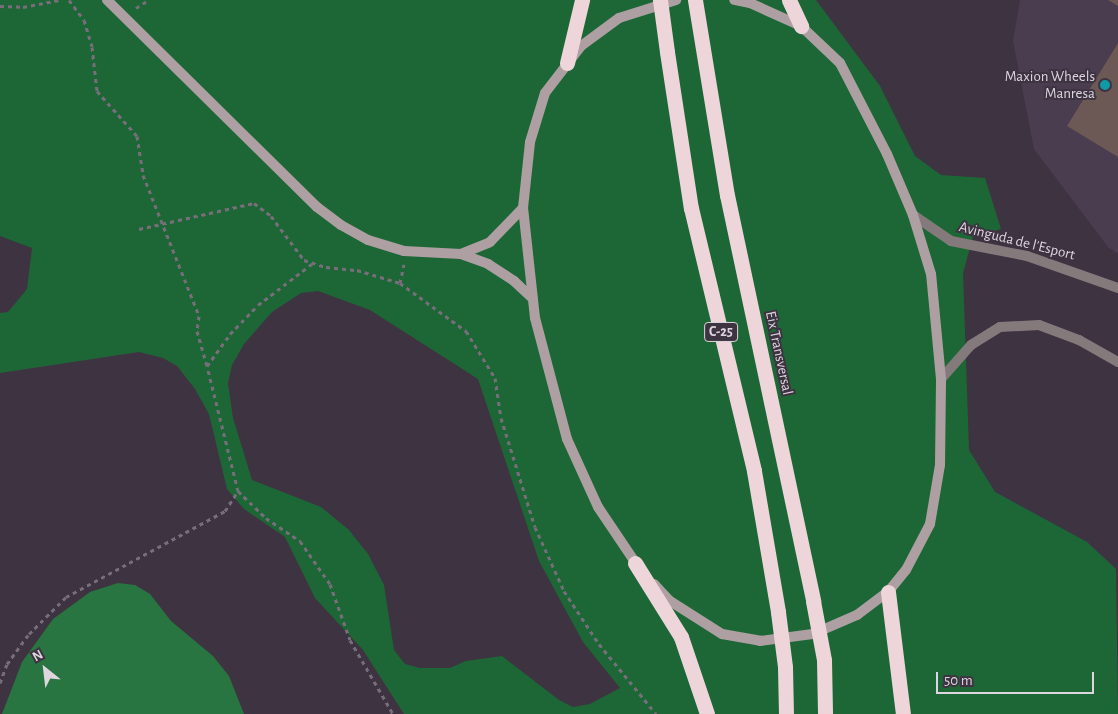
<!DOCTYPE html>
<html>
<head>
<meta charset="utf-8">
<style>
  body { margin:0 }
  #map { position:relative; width:1118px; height:714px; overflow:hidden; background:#3e3341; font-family:"Alegreya Sans",sans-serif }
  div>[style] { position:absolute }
  .built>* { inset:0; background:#4b3d50 }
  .green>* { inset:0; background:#1d6737 }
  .forest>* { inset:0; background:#287541 }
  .building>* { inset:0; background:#6c5854 }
  .path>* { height:3px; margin-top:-1.5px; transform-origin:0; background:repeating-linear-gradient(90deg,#786e7b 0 4px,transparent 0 8px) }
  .street>* { height:10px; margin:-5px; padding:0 5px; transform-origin:5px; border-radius:5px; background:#847a7c }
  .secondary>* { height:10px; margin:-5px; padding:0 5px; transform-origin:5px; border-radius:5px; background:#ae9fa2 }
  .highway>* { height:15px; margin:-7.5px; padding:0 7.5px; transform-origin:7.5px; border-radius:7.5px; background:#edd5da }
  .highway-bridge>* { height:15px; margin:-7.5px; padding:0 7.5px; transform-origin:7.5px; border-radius:7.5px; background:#edd5da }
  .dots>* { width:14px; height:14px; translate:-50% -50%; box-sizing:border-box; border:2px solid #3e3341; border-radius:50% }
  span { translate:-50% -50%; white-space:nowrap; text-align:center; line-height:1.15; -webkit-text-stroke:4px #3e3341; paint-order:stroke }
  .shield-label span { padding:1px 4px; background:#3e3341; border:1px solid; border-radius:4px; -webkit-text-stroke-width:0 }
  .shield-label { font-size:14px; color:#ddd6df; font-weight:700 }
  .poi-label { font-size:15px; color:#ddd6df }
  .right { translate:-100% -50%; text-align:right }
  .street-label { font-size:15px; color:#ddd6df }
  .north { position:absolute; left:20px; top:644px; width:50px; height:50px; -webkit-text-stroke:4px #3e3341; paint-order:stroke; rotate:331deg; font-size:14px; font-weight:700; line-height:20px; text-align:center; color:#ddd6df }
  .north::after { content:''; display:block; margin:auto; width:18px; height:22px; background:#ddd6df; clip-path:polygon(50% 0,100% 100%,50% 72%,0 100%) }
  .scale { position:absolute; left:936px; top:672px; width:158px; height:22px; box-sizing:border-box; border:2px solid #ddd6df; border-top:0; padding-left:6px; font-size:15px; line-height:18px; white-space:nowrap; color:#ddd6df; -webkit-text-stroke:4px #3e3341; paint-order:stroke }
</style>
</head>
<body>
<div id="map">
  <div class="built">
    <div style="clip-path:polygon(1020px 0,1118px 0,1118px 254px,1108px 247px,1034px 149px,1013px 41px)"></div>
  </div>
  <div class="green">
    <div style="clip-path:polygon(evenodd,0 0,816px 0,880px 86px,915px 156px,941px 175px,985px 178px,1001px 229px,973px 237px,963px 273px,969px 450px,995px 492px,1087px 542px,1116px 569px,1118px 714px,404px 714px,363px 650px,315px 598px,285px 537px,244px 509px,227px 489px,209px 414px,195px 389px,177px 366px,163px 358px,139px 352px,0 373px,0 313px,8px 312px,27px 289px,32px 248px,0 236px,0 0,318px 291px,370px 310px,478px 379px,539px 561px,583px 642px,620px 688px,590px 704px,573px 707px,559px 700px,502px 656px,466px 661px,450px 668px,420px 668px,405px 664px,394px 650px,384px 585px,368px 554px,349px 530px,321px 507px,252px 480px,233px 418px,228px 383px,232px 365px,244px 344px,272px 312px,301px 293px,318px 291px)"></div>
  </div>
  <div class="forest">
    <div style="clip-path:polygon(118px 583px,135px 585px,150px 594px,171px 621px,213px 656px,229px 676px,244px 714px,2px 714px,22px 662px,53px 619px,90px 592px)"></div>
  </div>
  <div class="building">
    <div style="clip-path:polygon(1108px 0,1118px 0,1118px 6px)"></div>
    <div style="clip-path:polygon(1118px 43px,1118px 157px,1067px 126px)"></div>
  </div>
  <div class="path">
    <div style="left:69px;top:0;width:25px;rotate:53deg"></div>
    <div style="left:84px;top:20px;width:28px;rotate:73deg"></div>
    <div style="left:92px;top:47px;width:44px;rotate:83.5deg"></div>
    <div style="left:97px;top:91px;width:60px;rotate:48.4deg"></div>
    <div style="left:137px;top:136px;width:39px;rotate:81deg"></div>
    <div style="left:143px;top:175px;width:152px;rotate:68.3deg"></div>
    <div style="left:199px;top:316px;width:15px;rotate:98deg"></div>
    <div style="left:197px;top:331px;width:36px;rotate:74deg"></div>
    <div style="left:0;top:6px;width:23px;rotate:2deg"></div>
    <div style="left:23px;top:7px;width:38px;rotate:-11deg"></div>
    <div style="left:136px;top:8px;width:15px;rotate:-32deg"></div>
    <div style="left:139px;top:229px;width:118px;rotate:-12.7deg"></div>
    <div style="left:254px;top:203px;width:21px;rotate:37deg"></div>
    <div style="left:271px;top:216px;width:55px;rotate:53.1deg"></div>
    <div style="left:304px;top:260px;width:23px;rotate:18deg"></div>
    <div style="left:326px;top:267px;width:31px;rotate:6deg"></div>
    <div style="left:357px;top:270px;width:45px;rotate:16.8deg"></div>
    <div style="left:400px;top:283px;width:82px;rotate:36deg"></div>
    <div style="left:466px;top:331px;width:55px;rotate:58.3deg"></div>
    <div style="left:495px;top:378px;width:40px;rotate:81.5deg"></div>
    <div style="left:501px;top:418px;width:114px;rotate:72.7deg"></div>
    <div style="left:535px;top:527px;width:70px;rotate:65.6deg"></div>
    <div style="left:564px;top:591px;width:64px;rotate:56.6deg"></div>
    <div style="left:599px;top:644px;width:90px;rotate:50.8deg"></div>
    <div style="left:400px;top:283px;width:19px;rotate:-78deg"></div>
    <div style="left:238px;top:491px;width:39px;rotate:44deg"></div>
    <div style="left:266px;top:518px;width:41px;rotate:34.1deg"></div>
    <div style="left:300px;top:541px;width:52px;rotate:55.1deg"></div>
    <div style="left:330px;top:584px;width:59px;rotate:70.3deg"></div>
    <div style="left:350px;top:640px;width:86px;rotate:59.8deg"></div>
    <div style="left:0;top:683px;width:20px;rotate:-70deg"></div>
    <div style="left:7px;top:664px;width:37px;rotate:-54deg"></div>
    <div style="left:29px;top:634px;width:52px;rotate:-45deg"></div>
    <div style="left:66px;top:597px;width:181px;rotate:-28.4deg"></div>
    <div style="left:225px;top:511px;width:24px;rotate:-57deg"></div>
    <div style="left:238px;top:491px;width:129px;rotate:-103.9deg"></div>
    <div style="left:207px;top:366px;width:39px;rotate:-54deg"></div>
    <div style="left:230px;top:334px;width:40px;rotate:-46deg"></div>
    <div style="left:258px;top:305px;width:69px;rotate:-37.4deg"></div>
  </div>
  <div class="street">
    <div style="left:913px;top:215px;width:46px;rotate:34.4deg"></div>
    <div style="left:951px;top:241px;width:77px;rotate:11.2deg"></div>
    <div style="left:1027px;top:256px;width:96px;rotate:19.4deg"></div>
    <div style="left:941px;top:379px;width:45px;rotate:-48.6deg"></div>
    <div style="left:971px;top:345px;width:34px;rotate:-32deg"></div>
    <div style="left:1000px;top:327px;width:39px;rotate:-3deg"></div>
    <div style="left:1039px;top:325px;width:43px;rotate:20.6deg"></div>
    <div style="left:1079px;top:340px;width:45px;rotate:29.4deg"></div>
  </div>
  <div class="secondary">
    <div style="left:107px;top:0;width:295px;rotate:44.6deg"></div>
    <div style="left:317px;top:207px;width:30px;rotate:37deg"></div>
    <div style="left:341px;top:225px;width:31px;rotate:29deg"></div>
    <div style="left:368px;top:240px;width:38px;rotate:17deg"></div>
    <div style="left:404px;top:251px;width:57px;rotate:3deg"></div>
    <div style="left:461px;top:254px;width:29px;rotate:20deg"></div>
    <div style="left:488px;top:264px;width:31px;rotate:33deg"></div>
    <div style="left:514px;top:281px;width:25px;rotate:43deg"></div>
    <div style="left:461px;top:254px;width:31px;rotate:-22deg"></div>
    <div style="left:490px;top:242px;width:47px;rotate:-45.9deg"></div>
    <div style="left:639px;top:568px;width:73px;rotate:-123.9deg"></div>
    <div style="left:598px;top:507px;width:75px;rotate:-114.5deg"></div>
    <div style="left:567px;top:439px;width:125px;rotate:-104.8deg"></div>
    <div style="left:535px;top:318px;width:111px;rotate:-96.2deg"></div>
    <div style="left:523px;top:208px;width:66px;rotate:-83.9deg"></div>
    <div style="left:530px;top:142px;width:51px;rotate:-73deg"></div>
    <div style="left:545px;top:93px;width:59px;rotate:-52.5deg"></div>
    <div style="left:581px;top:46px;width:47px;rotate:-36.4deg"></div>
    <div style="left:619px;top:18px;width:60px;rotate:-17.5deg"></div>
    <div style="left:654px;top:584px;width:23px;rotate:47deg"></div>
    <div style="left:670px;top:601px;width:62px;rotate:32.4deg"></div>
    <div style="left:722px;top:634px;width:39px;rotate:10deg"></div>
    <div style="left:760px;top:641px;width:53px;rotate:-7.5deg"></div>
    <div style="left:813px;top:634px;width:48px;rotate:-23.4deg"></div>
    <div style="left:857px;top:615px;width:39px;rotate:-37deg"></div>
    <div style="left:888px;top:592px;width:28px;rotate:-51deg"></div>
    <div style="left:906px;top:570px;width:52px;rotate:-62.4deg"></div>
    <div style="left:930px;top:524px;width:60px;rotate:-80.4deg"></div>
    <div style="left:940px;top:465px;width:86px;rotate:-89.3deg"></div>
    <div style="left:941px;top:379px;width:105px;rotate:-95.4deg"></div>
    <div style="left:931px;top:274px;width:62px;rotate:-107deg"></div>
    <div style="left:913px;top:215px;width:66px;rotate:-113.1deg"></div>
    <div style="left:887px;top:154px;width:102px;rotate:-117.3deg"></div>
    <div style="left:840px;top:63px;width:54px;rotate:-136.5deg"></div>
    <div style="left:801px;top:26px;width:56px;rotate:-155.7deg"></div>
    <div style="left:750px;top:3px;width:16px;rotate:-169deg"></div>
  </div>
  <div class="highway">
    <div style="left:695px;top:0;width:198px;rotate:80.7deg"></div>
    <div style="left:727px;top:195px;width:415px;rotate:78deg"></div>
    <div style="left:789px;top:0;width:29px;rotate:65deg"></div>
    <div style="left:667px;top:52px;width:158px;rotate:81.3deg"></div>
    <div style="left:691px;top:208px;width:270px;rotate:76.5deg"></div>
    <div style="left:754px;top:471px;width:143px;rotate:80.3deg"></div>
    <div style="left:567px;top:63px;width:65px;rotate:-76.6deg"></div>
    <div style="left:635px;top:563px;width:87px;rotate:58.1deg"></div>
    <div style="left:681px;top:637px;width:81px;rotate:71.3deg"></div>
    <div style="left:888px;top:592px;width:123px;rotate:83deg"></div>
    <div style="left:824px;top:660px;width:54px;rotate:88.9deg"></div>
    <div style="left:785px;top:667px;width:47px;rotate:88.8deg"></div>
  </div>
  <div class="highway-bridge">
    <div style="left:660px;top:0;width:52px;rotate:82.3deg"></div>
    <div style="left:813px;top:601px;width:60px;rotate:79.4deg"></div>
    <div style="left:778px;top:612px;width:55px;rotate:82.7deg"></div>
  </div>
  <div class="dots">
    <div style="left:1105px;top:85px;background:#0f9aa8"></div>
  </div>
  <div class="shield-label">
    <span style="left:721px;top:332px">C-25</span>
  </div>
  <div class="poi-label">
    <span class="right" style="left:1095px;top:85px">Maxion Wheels<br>Manresa</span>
  </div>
  <div class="street-label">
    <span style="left:1017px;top:241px;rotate:14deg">Avinguda de l'Esport</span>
    <span style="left:779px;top:353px;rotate:78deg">Eix Transversal</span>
  </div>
  <div class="north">N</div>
  <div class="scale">50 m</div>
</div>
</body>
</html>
